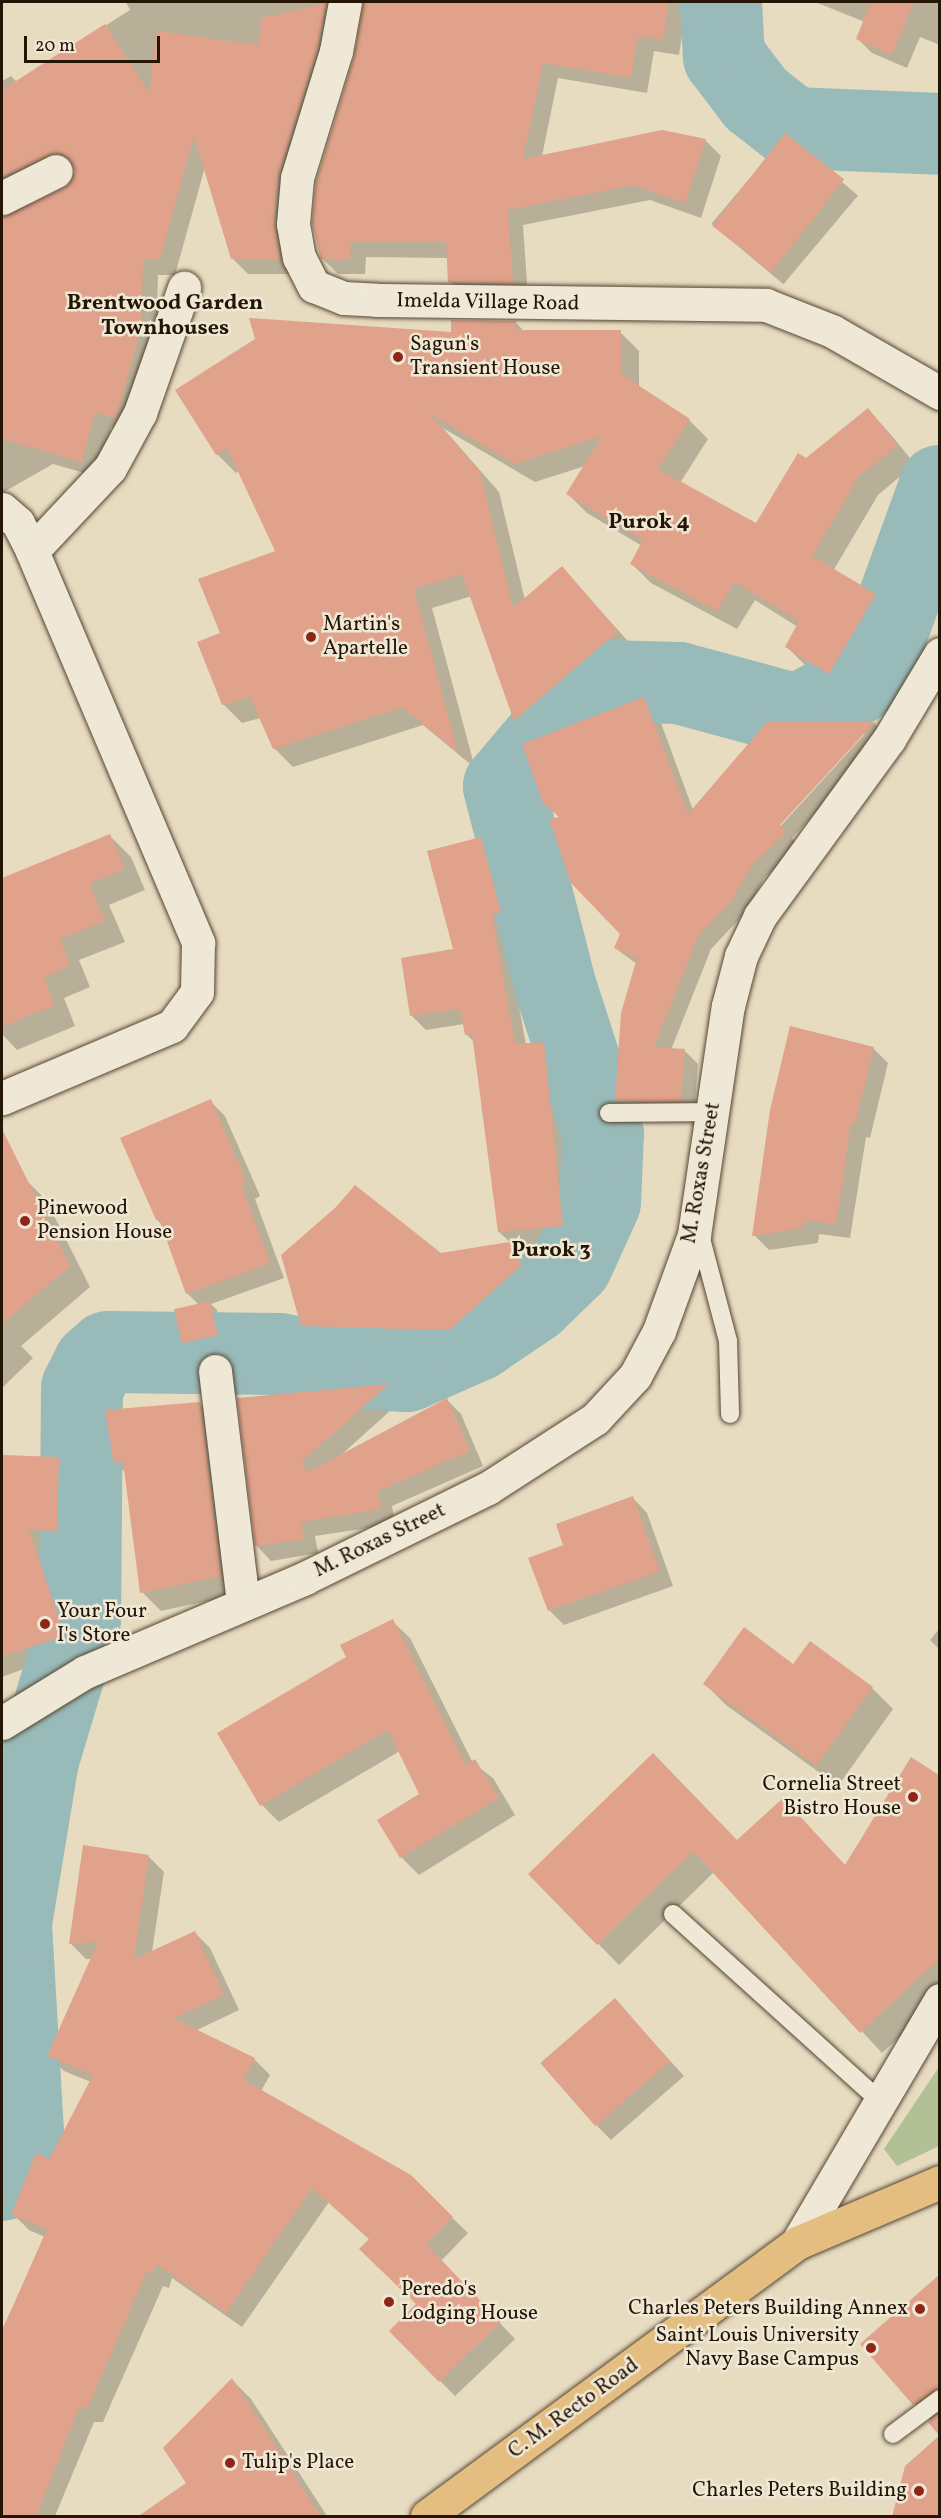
<!DOCTYPE html>
<html>
<head>
<meta charset="utf-8">
<style>
  body { margin:0 }
  #map { position:relative; width:941px; height:2518px; overflow:hidden; background:#e7dbc0; font-family:Vollkorn,serif }
  div>[style] { position:absolute }
  .green>* { inset:0; background:#b2c195 }
  .shadow>* { inset:0; background:#0003; transform-origin:0 0 }
  .river>* { height:82px; margin:-41px; padding:0 41px; transform-origin:41px; border-radius:41px; background:#98bab9 }
  .building>* { inset:0; background:#e0a28a; transform-origin:0 0 }
  .roads { filter:drop-shadow(0 0 2px #564633) drop-shadow(0 0 2px #564633) }
  .lane>* { height:18px; margin:-9px; padding:0 9px; transform-origin:9px; border-radius:9px; background:#efe8d6 }
  .street>* { height:33px; margin:-16.5px; padding:0 16.5px; transform-origin:16.5px; border-radius:16.5px; background:#efe8d6 }
  .secondary>* { height:33px; margin:-16.5px; padding:0 16.5px; transform-origin:16.5px; border-radius:16.5px; background:#efe8d6 }
  .primary>* { height:33px; margin:-16.5px; padding:0 16.5px; transform-origin:16.5px; border-radius:16.5px; background:#e4be80 }
  .dots>* { width:16px; height:16px; translate:-50% -50%; box-sizing:border-box; border:3px solid #efe8d6; border-radius:50% }
  span { translate:-50% -50%; white-space:nowrap; text-align:center; line-height:1.15; -webkit-text-stroke:5px #efe8d6; paint-order:stroke }
  .street-label { font-size:21px; color:#251504 }
  .poi-label { font-size:21px; color:#251504 }
  .left { translate:0 -50%; text-align:left }
  .right { translate:-100% -50%; text-align:right }
  .neighbourhood-label { font-size:22px; color:#251504; font-weight:700 }
  .frame { position:absolute; inset:0; border:3px solid #251504; pointer-events:none }
  .scale { position:absolute; left:24px; top:36px; width:136px; height:27px; box-sizing:border-box; border:3px solid #251504; border-top:0; padding-left:8px; font-size:18px; line-height:21px; white-space:nowrap; color:#251504; -webkit-text-stroke:4px #efe8d6; paint-order:stroke }
</style>
</head>
<body>
<div id="map">
  <div class="green">
    <div style="clip-path:polygon(939px 2067px,939px 2146px,897px 2166px,884px 2149px)"></div>
  </div>
  <div class="shadow">
    <div style="clip-path:polygon(126px 2px,342px 2px,295px 274px,248px 274px,232px 258px,205px 167px,175px 275px,158px 275px,156px 344px,131px 433px,111px 427px,98px 477px,53px 464px,2px 493px,2px 218px,65px 189px,76px 172px,73px 167px,2px 204px,2px 81px,11px 76px,17px 82px,130px 10px)"></div>
    <div style="clip-path:polygon(389px 2px,679px 2px,686px 9px,679px 55px,654px 51px,647px 93px,558px 78px,542px 156px,705px 140px,721px 156px,701px 218px,650px 200px,523px 225px,528px 298px,466px 297px,450px 282px,448px 258px,366px 257px,365px 274px,338px 274px,322px 258px,383px 162px)"></div>
    <div style="clip-path:polygon(815px 2px,940px 2px,940px 45px,920px 37px,907px 68px,872px 53px,858px 39px,865px 22px)"></div>
    <div style="left:786px;top:135px;width:94px;height:116px;rotate:40deg"></div>
    <div style="clip-path:polygon(515px 322px,524px 331px,620px 332px,639px 351px,639px 388px,689px 420px,708px 439px,680px 483px,757px 525px,806px 460px,868px 410px,886px 429px,915px 464px,878px 495px,833px 571px,875px 595px,894px 614px,849px 692px,806px 666px,787px 647px,798px 627px,755px 600px,737px 629px,651px 583px,632px 564px,642px 546px,587px 513px,568px 494px,585px 466px,535px 482px,443px 428px,499px 492px,525px 600px,562px 568px,636px 650px,534px 739px,515px 720px,472px 596px,432px 608px,475px 768px,423px 725px,293px 767px,274px 748px,261px 718px,242px 723px,223px 704px,222px 634px,277px 552px,239px 471px,236px 473px,217px 454px,177px 391px)"></div>
    <div style="clip-path:polygon(evenodd,644px 699px,657px 712px,693px 810px,767px 724px,874px 723px,887px 736px,792px 838px,798px 847px,764px 878px,746px 912px,711px 949px,671px 1050px,685px 1051px,698px 1064px,694px 1113px,629px 1114px,616px 1101px,637px 964px,615px 948px,621px 933px,560px 818px,644px 699px,861px 734px,865px 734px,776px 831px,774px 829px,861px 734px)"></div>
    <div style="clip-path:polygon(110px 836px,131px 857px,145px 890px,109px 905px,125px 942px,79px 960px,90px 987px,64px 998px,75px 1026px,17px 1050px,2px 1034px,2px 879px)"></div>
    <div style="clip-path:polygon(480px 839px,495px 853px,514px 926px,505px 929px,526px 1045px,543px 1043px,557px 1058px,576px 1240px,511px 1246px,527px 1261px,539px 1283px,467px 1347px,321px 1343px,303px 1325px,441px 1254px,511px 1243px,499px 1232px,475px 1043px,466px 1034px,464px 1024px,426px 1030px,412px 1016px,455px 950px)"></div>
    <div style="clip-path:polygon(873px 1048px,888px 1063px,870px 1138px,866px 1137px,850px 1238px,819px 1234px,818px 1243px,769px 1250px,754px 1235px)"></div>
    <div style="clip-path:polygon(210px 1101px,225px 1116px,260px 1196px,255px 1199px,284px 1278px,211px 1304px,217px 1310px,224px 1342px,191px 1349px,184px 1342px,199px 1305px,187px 1293px,163px 1225px,157px 1220px)"></div>
    <div style="clip-path:polygon(2px 1156px,46px 1200px,90px 1287px,21px 1346px,33px 1358px,2px 1388px)"></div>
    <div style="clip-path:polygon(388px 1386px,402px 1400px,340px 1456px,447px 1400px,461px 1414px,483px 1466px,392px 1506px,395px 1524px,315px 1536px,318px 1553px,271px 1561px,257px 1546px,239px 1399px)"></div>
    <div style="clip-path:polygon(199px 1403px,218px 1422px,239px 1594px,161px 1611px,142px 1592px,126px 1473px,115px 1462px)"></div>
    <div style="clip-path:polygon(8px 1457px,58px 1459px,71px 1472px,69px 1543px,41px 1543px,77px 1649px,2px 1677px,2px 1467px)"></div>
    <div style="clip-path:polygon(633px 1498px,647px 1513px,673px 1586px,564px 1625px,549px 1610px,565px 1546px)"></div>
    <div style="clip-path:polygon(392px 1621px,410px 1638px,473px 1763px,493px 1778px,515px 1815px,419px 1875px,401px 1857px,379px 1821px,421px 1795px,400px 1751px,279px 1822px,262px 1805px,348px 1657px)"></div>
    <div style="clip-path:polygon(940px 1628px,940px 1650px,930px 1640px)"></div>
    <div style="clip-path:polygon(794px 1666px,872px 1688px,893px 1709px,838px 1786px,726px 1705px,705px 1684px)"></div>
    <div style="clip-path:polygon(911px 1759px,940px 1777px,940px 2000px,882px 2053px,714px 1872px,619px 1965px,530px 1874px,738px 1842px,845px 1866px)"></div>
    <div style="clip-path:polygon(2px 1827px,8px 1834px,2px 1865px)"></div>
    <div style="clip-path:polygon(85px 1847px,148px 1856px,164px 1872px,152px 1952px,194px 1932px,210px 1948px,239px 2010px,195px 2031px,254px 2059px,270px 2075px,261px 2091px,410px 2177px,468px 2233px,441px 2261px,515px 2339px,455px 2396px,391px 2331px,418px 2304px,370px 2240px,329px 2202px,242px 2327px,172px 2278px,169px 2288px,163px 2286px,103px 2422px,94px 2422px,55px 2516px,2px 2516px,2px 2330px,45px 2237px,29px 2230px,13px 2214px,50px 2160px,91px 2082px,64px 2071px,49px 2056px,92px 1959px,86px 1959px,71px 1944px)"></div>
    <div style="clip-path:polygon(615px 2000px,684px 2076px,611px 2140px,597px 2126px)"></div>
    <div style="clip-path:polygon(940px 2277px,940px 2432px,862px 2344px)"></div>
    <div style="clip-path:polygon(232px 2380px,251px 2399px,327px 2516px,140px 2516px,188px 2483px)"></div>
    <div style="clip-path:polygon(940px 2438px,940px 2516px,894px 2516px,906px 2467px)"></div>
  </div>
  <div class="river">
    <div style="left:721px;top:2px;width:55px;rotate:86.9deg"></div>
    <div style="left:724px;top:57px;width:53px;rotate:52.7deg"></div>
    <div style="left:756px;top:99px;width:47px;rotate:38.1deg"></div>
    <div style="left:793px;top:128px;width:147px;rotate:2.3deg"></div>
    <div style="left:2px;top:2180px;width:51px;rotate:-65.9deg"></div>
    <div style="left:23px;top:2133px;width:210px;rotate:-93.3deg"></div>
    <div style="left:11px;top:1923px;width:165px;rotate:-80.6deg"></div>
    <div style="left:38px;top:1760px;width:146px;rotate:-73.3deg"></div>
    <div style="left:80px;top:1620px;width:232px;rotate:-89.5deg"></div>
    <div style="left:82px;top:1388px;width:27px;rotate:-63deg"></div>
    <div style="left:94px;top:1364px;width:18px;rotate:-41deg"></div>
    <div style="left:108px;top:1352px;width:171px;rotate:0.7deg"></div>
    <div style="left:279px;top:1354px;width:64px;rotate:11.7deg"></div>
    <div style="left:342px;top:1367px;width:65px;rotate:3.5deg"></div>
    <div style="left:407px;top:1371px;width:77px;rotate:-23.9deg"></div>
    <div style="left:477px;top:1340px;width:68px;rotate:-34.2deg"></div>
    <div style="left:533px;top:1302px;width:54px;rotate:-44.3deg"></div>
    <div style="left:572px;top:1264px;width:68px;rotate:-65.7deg"></div>
    <div style="left:600px;top:1202px;width:68px;rotate:-87.5deg"></div>
    <div style="left:603px;top:1134px;width:157px;rotate:-107.9deg"></div>
    <div style="left:555px;top:985px;width:205px;rotate:-104.4deg"></div>
    <div style="left:504px;top:786px;width:93px;rotate:-49.8deg"></div>
    <div style="left:564px;top:715px;width:53px;rotate:-39.7deg"></div>
    <div style="left:605px;top:681px;width:74px;rotate:1.5deg"></div>
    <div style="left:679px;top:683px;width:122px;rotate:15.2deg"></div>
    <div style="left:797px;top:715px;width:67px;rotate:-27.7deg"></div>
    <div style="left:856px;top:684px;width:54px;rotate:-57.8deg"></div>
    <div style="left:885px;top:638px;width:162px;rotate:-70.1deg"></div>
  </div>
  <div class="building">
    <div style="clip-path:polygon(363px 2px,669px 2px,663px 40px,638px 36px,631px 78px,543px 63px,523px 159px,662px 130px,706px 139px,685px 203px,634px 185px,508px 210px,513px 283px,448px 282px,446px 242px,351px 242px,350px 259px,321px 259px,312px 223px,316px 182px,354px 57px)"></div>
    <div style="clip-path:polygon(871px 2px,914px 2px,892px 55px,856px 39px)"></div>
    <div style="clip-path:polygon(326px 3px,318px 47px,278px 176px,274px 223px,280px 259px,231px 259px,194px 136px,160px 259px,143px 259px,141px 328px,116px 418px,95px 412px,82px 462px,2px 439px,2px 217px,64px 188px,75px 172px,67px 156px,57px 152px,2px 177px,2px 90px,105px 24px,149px 93px,157px 31px,259px 45px,261px 18px)"></div>
    <div style="left:785px;top:133px;width:75px;height:118px;rotate:38deg"></div>
    <div style="clip-path:polygon(249px 318px,451px 332px,451px 320px,516px 321px,516px 330px,621px 330px,621px 374px,690px 419px,658px 469px,756px 523px,798px 453px,806px 458px,868px 408px,898px 445px,859px 476px,812px 556px,876px 594px,829px 674px,785px 647px,799px 621px,735px 582px,717px 611px,630px 564px,643px 540px,566px 494px,602px 436px,515px 464px,429px 413px,480px 472px,513px 608px,562px 566px,618px 631px,514px 721px,462px 574px,414px 589px,458px 753px,403px 707px,273px 749px,250px 697px,222px 705px,197px 642px,220px 633px,198px 579px,275px 551px,227px 448px,216px 455px,175px 390px,255px 339px)"></div>
    <div style="clip-path:polygon(644px 697px,688px 814px,767px 722px,875px 722px,780px 825px,786px 833px,752px 865px,733px 899px,698px 936px,654px 1047px,685px 1049px,681px 1101px,615px 1102px,621px 1013px,637px 958px,614px 948px,620px 934px,571px 883px,549px 819px,559px 817px,543px 803px,522px 744px)"></div>
    <div style="clip-path:polygon(110px 834px,125px 869px,89px 883px,105px 921px,60px 939px,70px 966px,44px 977px,55px 1005px,2px 1027px,2px 878px)"></div>
    <div style="clip-path:polygon(481px 837px,501px 912px,492px 915px,515px 1044px,544px 1042px,563px 1226px,498px 1232px,472px 1034px,465px 1035px,460px 1009px,410px 1016px,401px 958px,453px 949px,427px 851px)"></div>
    <div style="clip-path:polygon(790px 1026px,874px 1047px,855px 1124px,851px 1123px,836px 1224px,804px 1220px,803px 1228px,752px 1236px,770px 1110px)"></div>
    <div style="clip-path:polygon(211px 1099px,246px 1181px,241px 1184px,270px 1263px,186px 1294px,159px 1219px,156px 1220px,120px 1138px)"></div>
    <div style="clip-path:polygon(2px 1129px,70px 1266px,2px 1324px)"></div>
    <div style="clip-path:polygon(355px 1185px,441px 1253px,509px 1242px,522px 1265px,449px 1330px,301px 1326px,281px 1255px,336px 1207px)"></div>
    <div style="left:210px;top:1301px;width:35px;height:37px;rotate:77deg"></div>
    <div style="clip-path:polygon(389px 1384px,301px 1462px,308px 1472px,447px 1398px,470px 1451px,378px 1491px,381px 1509px,301px 1522px,304px 1539px,255px 1546px,237px 1398px)"></div>
    <div style="clip-path:polygon(200px 1402px,221px 1576px,140px 1593px,123px 1461px,114px 1463px,105px 1410px)"></div>
    <div style="clip-path:polygon(2px 1455px,59px 1457px,57px 1531px,29px 1530px,65px 1636px,2px 1656px)"></div>
    <div style="clip-path:polygon(633px 1496px,660px 1571px,548px 1611px,528px 1558px,563px 1545px,556px 1524px)"></div>
    <div style="clip-path:polygon(393px 1619px,466px 1765px,475px 1759px,499px 1798px,400px 1858px,377px 1820px,419px 1794px,388px 1730px,260px 1806px,217px 1733px,346px 1657px,340px 1645px)"></div>
    <div style="clip-path:polygon(744px 1627px,793px 1664px,810px 1641px,873px 1687px,816px 1766px,703px 1684px)"></div>
    <div style="clip-path:polygon(653px 1753px,737px 1840px,783px 1798px,845px 1865px,911px 1757px,939px 1775px,939px 1959px,860px 2033px,693px 1851px,597px 1945px,528px 1874px)"></div>
    <div style="clip-path:polygon(83px 1845px,149px 1855px,134px 1959px,195px 1931px,224px 1995px,173px 2018px,255px 2058px,244px 2080px,411px 2175px,453px 2217px,426px 2244px,501px 2322px,439px 2382px,389px 2331px,416px 2304px,359px 2249px,369px 2239px,312px 2188px,226px 2313px,157px 2264px,153px 2273px,147px 2271px,88px 2407px,79px 2407px,36px 2517px,2px 2517px,2px 2331px,47px 2229px,11px 2215px,36px 2153px,49px 2159px,93px 2075px,47px 2056px,98px 1942px,69px 1944px)"></div>
    <div style="left:615px;top:1998px;width:84px;height:99px;rotate:49deg"></div>
    <div style="clip-path:polygon(939px 2275px,939px 2388px,913px 2405px,860px 2344px)"></div>
    <div style="clip-path:polygon(232px 2378px,321px 2517px,137px 2517px,186px 2483px,163px 2448px)"></div>
    <div style="clip-path:polygon(939px 2413px,939px 2435px,928px 2422px)"></div>
    <div style="clip-path:polygon(939px 2436px,939px 2517px,892px 2517px,905px 2466px)"></div>
  </div>
  <div class="roads">
    <div class="lane">
      <div style="left:609px;top:1113px;width:105px;rotate:-0.5deg"></div>
      <div style="left:699px;top:1231px;width:114px;rotate:75.2deg"></div>
      <div style="left:728px;top:1341px;width:73px;rotate:88.4deg"></div>
      <div style="left:673px;top:1914px;width:278px;rotate:42.1deg"></div>
      <div style="left:893px;top:2434px;width:59px;rotate:-36.7deg"></div>
    </div>
    <div class="street">
      <div style="left:2px;top:198px;width:60px;rotate:-26.6deg"></div>
      <div style="left:2px;top:509px;width:21px;rotate:41deg"></div>
      <div style="left:18px;top:523px;width:31px;rotate:63deg"></div>
      <div style="left:32px;top:551px;width:426px;rotate:67deg"></div>
      <div style="left:198px;top:943px;width:49px;rotate:91.2deg"></div>
      <div style="left:197px;top:992px;width:42px;rotate:126.3deg"></div>
      <div style="left:172px;top:1026px;width:185px;rotate:157deg"></div>
      <div style="left:32px;top:551px;width:114px;rotate:-46.8deg"></div>
      <div style="left:110px;top:468px;width:63px;rotate:-61.4deg"></div>
      <div style="left:140px;top:413px;width:133px;rotate:-70.6deg"></div>
      <div style="left:215px;top:1371px;width:233px;rotate:83.1deg"></div>
      <div style="left:797px;top:2243px;width:282px;rotate:-59.5deg"></div>
    </div>
    <div class="secondary">
      <div style="left:345px;top:2px;width:50px;rotate:100.4deg"></div>
      <div style="left:336px;top:51px;width:133px;rotate:107.1deg"></div>
      <div style="left:297px;top:178px;width:46px;rotate:95deg"></div>
      <div style="left:293px;top:224px;width:34px;rotate:80deg"></div>
      <div style="left:299px;top:257px;width:33px;rotate:63deg"></div>
      <div style="left:314px;top:286px;width:32px;rotate:22deg"></div>
      <div style="left:344px;top:298px;width:33px;rotate:3deg"></div>
      <div style="left:377px;top:300px;width:389px;rotate:0.7deg"></div>
      <div style="left:766px;top:305px;width:71px;rotate:21.5deg"></div>
      <div style="left:832px;top:331px;width:125px;rotate:29.9deg"></div>
      <div style="left:2px;top:1723px;width:97px;rotate:-31.6deg"></div>
      <div style="left:85px;top:1672px;width:239px;rotate:-23.1deg"></div>
      <div style="left:305px;top:1578px;width:204px;rotate:-26.2deg"></div>
      <div style="left:488px;top:1488px;width:127px;rotate:-32.8deg"></div>
      <div style="left:595px;top:1419px;width:59px;rotate:-47.1deg"></div>
      <div style="left:635px;top:1376px;width:51px;rotate:-61.9deg"></div>
      <div style="left:659px;top:1331px;width:102px;rotate:-70deg"></div>
      <div style="left:694px;top:1235px;width:232px;rotate:-81.6deg"></div>
      <div style="left:728px;top:1006px;width:52px;rotate:-75.4deg"></div>
      <div style="left:741px;top:956px;width:44px;rotate:-64.6deg"></div>
      <div style="left:760px;top:916px;width:219px;rotate:-53.9deg"></div>
      <div style="left:889px;top:739px;width:99px;rotate:-59deg"></div>
    </div>
    <div class="primary">
      <div style="left:427px;top:2516px;width:460px;rotate:-36.4deg"></div>
      <div style="left:797px;top:2243px;width:155px;rotate:-23.1deg"></div>
    </div>
  </div>
  <div class="dots">
    <div style="left:398px;top:357px;background:#8f2418"></div>
    <div style="left:311px;top:637px;background:#8f2418"></div>
    <div style="left:25px;top:1221px;background:#8f2418"></div>
    <div style="left:45px;top:1624px;background:#8f2418"></div>
    <div style="left:913px;top:1797px;background:#8f2418"></div>
    <div style="left:389px;top:2302px;background:#8f2418"></div>
    <div style="left:920px;top:2309px;background:#8f2418"></div>
    <div style="left:871px;top:2348px;background:#8f2418"></div>
    <div style="left:230px;top:2463px;background:#8f2418"></div>
    <div style="left:919px;top:2491px;background:#8f2418"></div>
  </div>
  <div class="street-label">
    <span style="left:488px;top:303px;rotate:1deg">Imelda Village Road</span>
    <span style="left:702px;top:1173px;rotate:-80deg">M. Roxas Street</span>
    <span style="left:380px;top:1541px;rotate:-26deg">M. Roxas Street</span>
    <span style="left:574px;top:2409px;rotate:-36deg">C. M. Recto Road</span>
  </div>
  <div class="poi-label">
    <span class="left" style="left:410px;top:357px">Sagun's<br>Transient House</span>
    <span class="left" style="left:323px;top:637px">Martin's<br>Apartelle</span>
    <span class="left" style="left:37px;top:1221px">Pinewood<br>Pension House</span>
    <span class="left" style="left:57px;top:1624px">Your Four<br>I's Store</span>
    <span class="right" style="left:901px;top:1797px">Cornelia Street<br>Bistro House</span>
    <span class="left" style="left:401px;top:2302px">Peredo's<br>Lodging House</span>
    <span class="right" style="left:908px;top:2309px">Charles Peters Building Annex</span>
    <span class="right" style="left:859px;top:2348px">Saint Louis University<br>Navy Base Campus</span>
    <span class="left" style="left:242px;top:2463px">Tulip's Place</span>
    <span class="right" style="left:907px;top:2491px">Charles Peters Building</span>
  </div>
  <div class="neighbourhood-label">
    <span style="left:165px;top:316px">Brentwood Garden<br>Townhouses</span>
    <span style="left:649px;top:523px">Purok 4</span>
    <span style="left:551px;top:1251px">Purok 3</span>
  </div>
  <div class="frame"></div>
  <div class="scale">20 m</div>
</div>
</body>
</html>
